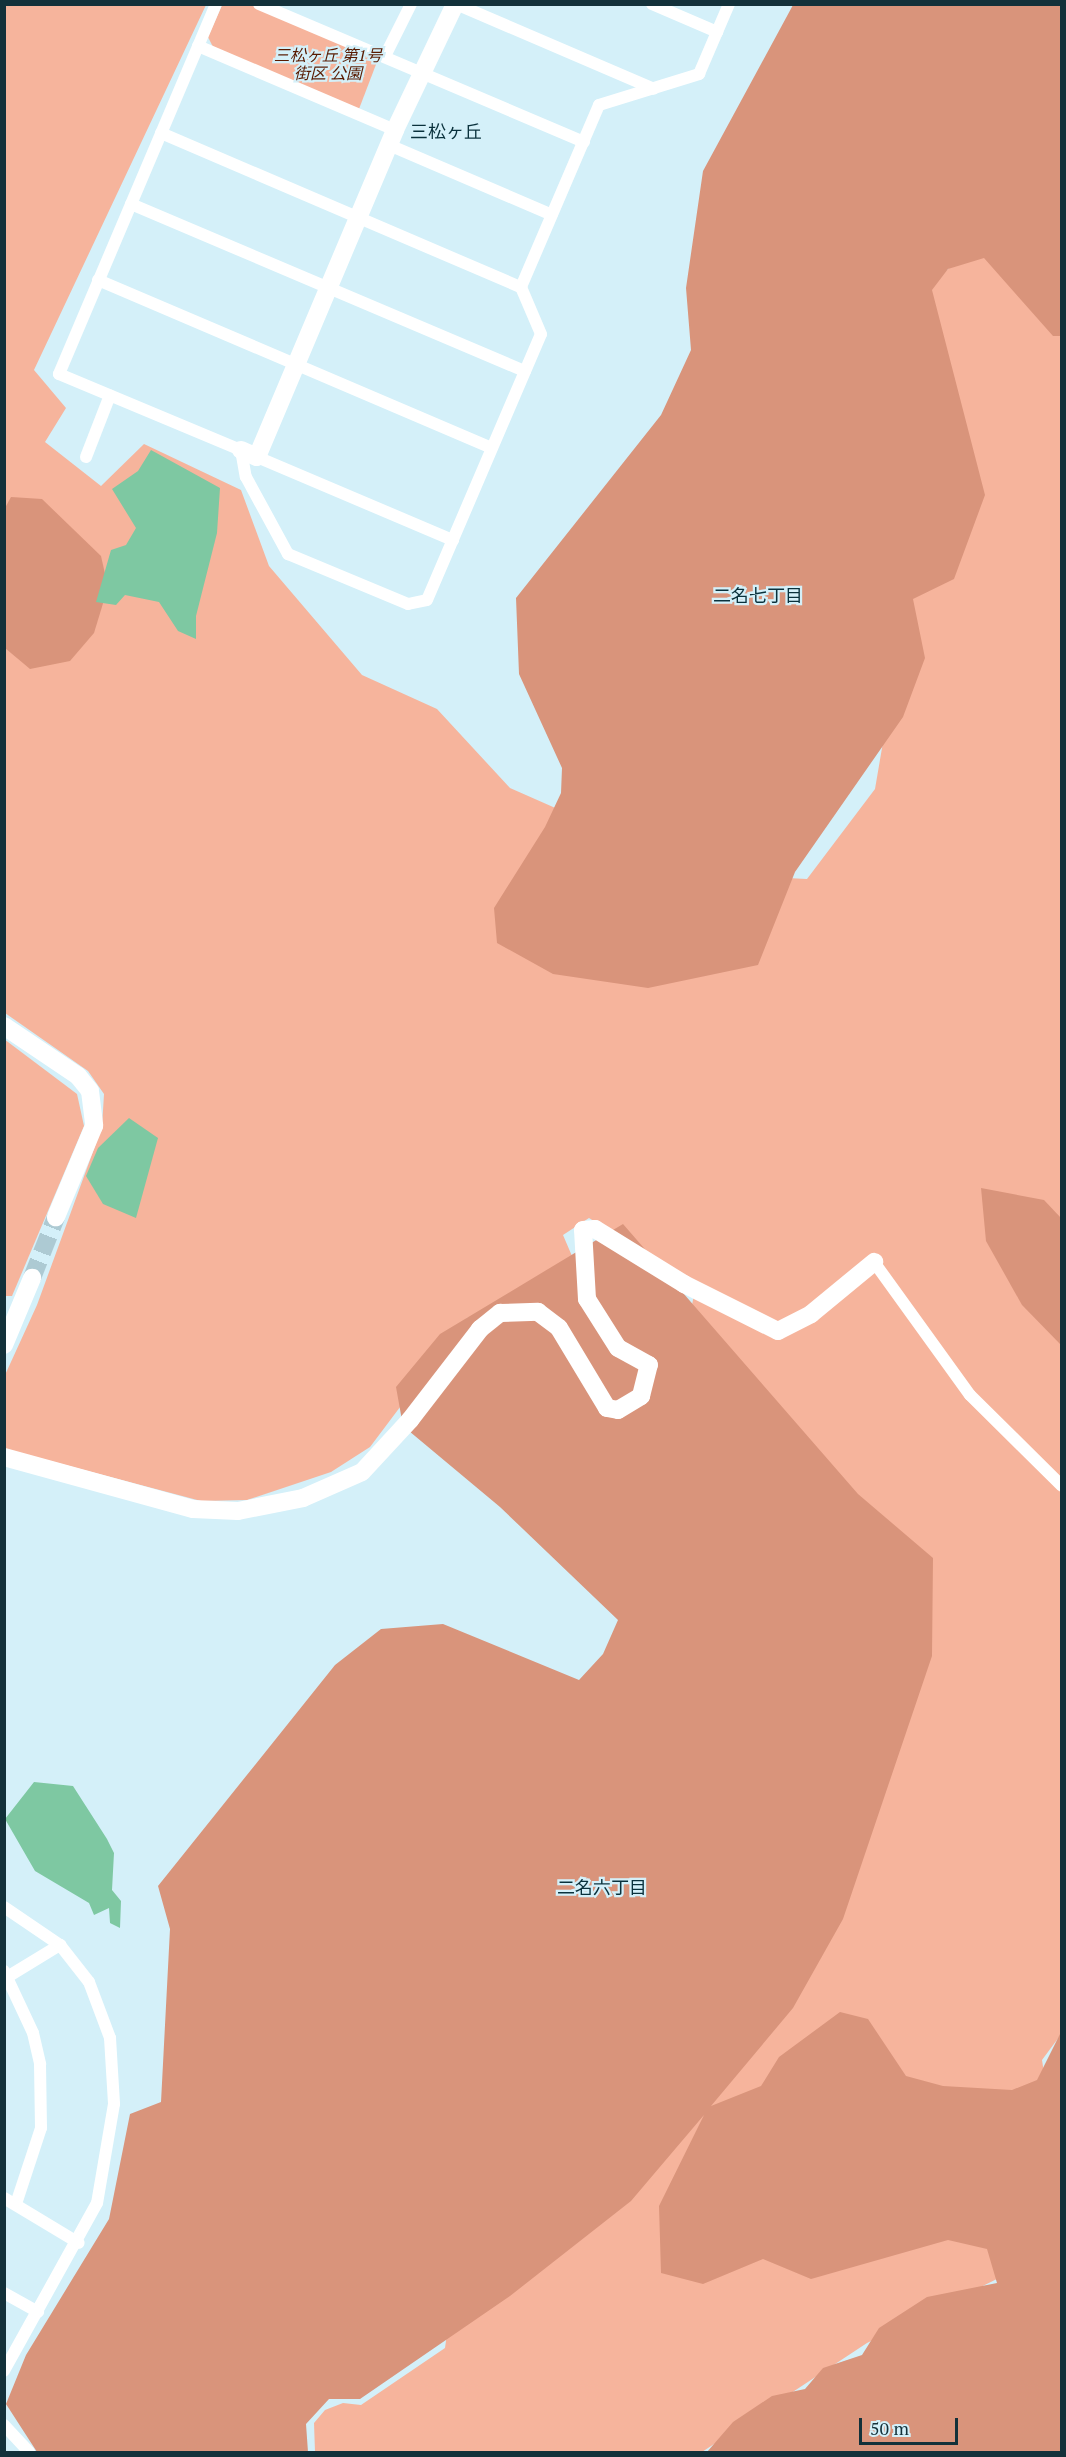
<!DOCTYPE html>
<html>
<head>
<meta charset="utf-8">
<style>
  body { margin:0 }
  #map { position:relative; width:1066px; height:2457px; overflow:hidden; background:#d4f0f9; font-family:"PT Serif","Noto Sans JP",serif }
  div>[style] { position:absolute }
  .green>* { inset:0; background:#f6b49c }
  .forest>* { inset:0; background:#d9947b }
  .water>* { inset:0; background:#7ec8a2 }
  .secondary-tunnel>* { height:18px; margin-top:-9px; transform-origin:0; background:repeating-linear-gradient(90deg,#adcad3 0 18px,transparent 0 27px) }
  .street>* { height:12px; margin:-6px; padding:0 6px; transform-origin:6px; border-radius:6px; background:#fff }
  .secondary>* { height:18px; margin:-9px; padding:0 9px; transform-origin:9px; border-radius:9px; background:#fff }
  span { translate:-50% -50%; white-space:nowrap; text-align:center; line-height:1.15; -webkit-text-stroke:4.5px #d4f0f9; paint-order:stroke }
  .park-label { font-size:16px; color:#581a00; font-style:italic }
  .neighbourhood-label { font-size:18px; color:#09313c }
  .frame { position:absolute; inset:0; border:6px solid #13313a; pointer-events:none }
  .scale { position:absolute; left:859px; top:2418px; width:99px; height:27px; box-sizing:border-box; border:3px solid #13313a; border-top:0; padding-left:8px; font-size:18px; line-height:21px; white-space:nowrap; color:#13313a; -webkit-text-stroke:4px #d4f0f9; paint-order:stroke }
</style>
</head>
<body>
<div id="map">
  <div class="green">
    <div style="clip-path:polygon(4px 5px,206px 5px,34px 370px,66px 408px,45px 442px,101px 486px,144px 444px,241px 490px,269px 566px,362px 675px,437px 709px,510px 788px,705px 874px,807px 879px,875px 789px,902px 631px,903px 302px,981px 245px,1061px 300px,1062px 2033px,1042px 2060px,1054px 2137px,1005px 2275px,867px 2343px,702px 2452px,315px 2452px,314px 2423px,325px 2410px,343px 2403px,361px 2405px,445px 2348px,450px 2312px,501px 2258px,696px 1285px,589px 1218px,563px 1235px,587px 1291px,467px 1318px,370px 1447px,331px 1472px,247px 1500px,201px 1501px,5px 1449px,5px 1375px,37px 1305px,102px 1127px,104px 1094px,88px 1071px,5px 1013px)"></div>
    <div style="clip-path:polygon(222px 5px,259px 5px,380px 54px,359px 109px,213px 47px,208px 37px)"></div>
    <div style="clip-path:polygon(4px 1039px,77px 1094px,84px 1126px,12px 1296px,4px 1296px)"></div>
  </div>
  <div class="forest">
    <div style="clip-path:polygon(793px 5px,1061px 5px,1061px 336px,1053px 336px,984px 258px,948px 269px,932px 290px,985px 495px,954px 579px,913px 599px,925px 658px,903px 717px,795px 872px,758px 965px,648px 988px,553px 974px,497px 943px,494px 908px,545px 827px,561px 793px,562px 768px,519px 674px,516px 598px,661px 415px,691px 350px,686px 288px,703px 171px)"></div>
    <div style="clip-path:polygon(11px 497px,42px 499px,101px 556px,108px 587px,94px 633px,70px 661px,30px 669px,5px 648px,5px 508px)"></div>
    <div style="clip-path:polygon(981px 1188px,1044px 1200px,1061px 1218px,1061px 1345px,1022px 1305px,986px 1241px)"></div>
    <div style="clip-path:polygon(623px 1224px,858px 1494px,933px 1558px,932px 1656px,843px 1919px,793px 2008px,711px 2106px,761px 2086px,779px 2057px,840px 2012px,868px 2019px,906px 2076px,943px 2086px,1012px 2090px,1037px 2080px,1061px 2032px,1061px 2452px,707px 2452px,733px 2422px,772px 2396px,805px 2389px,823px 2368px,862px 2355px,879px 2328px,927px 2297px,997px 2283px,987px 2249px,948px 2240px,811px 2279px,763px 2259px,703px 2284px,661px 2273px,659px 2206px,704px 2115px,631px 2201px,510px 2296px,360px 2399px,329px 2399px,306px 2424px,308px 2452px,37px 2452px,6px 2404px,26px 2355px,109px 2219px,130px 2114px,161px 2102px,170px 1929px,158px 1886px,335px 1665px,381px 1629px,443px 1624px,579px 1680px,603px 1654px,618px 1620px,500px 1507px,403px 1426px,396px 1387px,440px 1334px)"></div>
  </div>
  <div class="water">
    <div style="clip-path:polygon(151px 450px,220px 488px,217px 533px,196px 616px,196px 639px,178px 631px,159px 602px,125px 595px,116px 605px,96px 602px,111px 550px,126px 545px,136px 528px,112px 489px,138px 471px)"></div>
    <div style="clip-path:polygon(129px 1118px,158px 1138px,136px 1218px,103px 1204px,86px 1176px,98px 1148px)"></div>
    <div style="clip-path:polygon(34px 1782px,73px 1786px,107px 1839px,114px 1853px,112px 1890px,121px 1901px,120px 1928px,110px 1923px,109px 1908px,94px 1915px,89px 1903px,35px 1871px,5px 1819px)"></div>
  </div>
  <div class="secondary-tunnel">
    <div style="left:32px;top:1278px;width:66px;rotate:-68.5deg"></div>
  </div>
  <div class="street">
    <div style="left:216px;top:4px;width:402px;rotate:113deg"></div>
    <div style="left:59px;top:374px;width:197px;rotate:22.7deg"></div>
    <div style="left:241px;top:450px;width:27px;rotate:80deg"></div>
    <div style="left:246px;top:477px;width:88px;rotate:61.4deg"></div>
    <div style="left:288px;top:554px;width:130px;rotate:22.6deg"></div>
    <div style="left:408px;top:604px;width:19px;rotate:-12deg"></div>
    <div style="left:427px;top:600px;width:289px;rotate:-66.8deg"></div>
    <div style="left:541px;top:334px;width:51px;rotate:-113.1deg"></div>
    <div style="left:521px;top:287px;width:198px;rotate:-66.8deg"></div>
    <div style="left:599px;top:105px;width:105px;rotate:-17.2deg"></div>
    <div style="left:699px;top:74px;width:76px;rotate:-66.8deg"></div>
    <div style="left:259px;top:4px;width:353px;rotate:23deg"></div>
    <div style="left:456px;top:4px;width:215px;rotate:23.2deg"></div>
    <div style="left:652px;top:4px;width:71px;rotate:23.3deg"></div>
    <div style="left:198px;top:46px;width:214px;rotate:23.1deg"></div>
    <div style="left:385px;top:56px;width:58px;rotate:-63.4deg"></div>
    <div style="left:161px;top:133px;width:392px;rotate:23.2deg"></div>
    <div style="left:389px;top:145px;width:177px;rotate:23.2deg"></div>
    <div style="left:131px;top:204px;width:428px;rotate:23deg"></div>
    <div style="left:98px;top:280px;width:428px;rotate:23.1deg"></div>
    <div style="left:86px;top:457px;width:66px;rotate:-68.8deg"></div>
    <div style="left:257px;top:457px;width:213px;rotate:23deg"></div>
    <div style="left:874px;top:1262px;width:164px;rotate:54.2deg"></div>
    <div style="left:970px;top:1395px;width:129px;rotate:44.7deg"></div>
    <div style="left:4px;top:1907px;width:68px;rotate:34.2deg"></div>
    <div style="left:60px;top:1945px;width:47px;rotate:51.9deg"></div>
    <div style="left:89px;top:1982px;width:60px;rotate:69.4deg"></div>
    <div style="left:110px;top:2038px;width:66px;rotate:86.5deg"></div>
    <div style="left:114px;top:2104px;width:100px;rotate:99.7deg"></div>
    <div style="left:97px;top:2203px;width:192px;rotate:119deg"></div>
    <div style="left:4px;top:1971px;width:68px;rotate:64.9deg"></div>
    <div style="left:33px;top:2033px;width:32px;rotate:77deg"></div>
    <div style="left:40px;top:2064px;width:64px;rotate:89.1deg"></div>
    <div style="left:41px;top:2128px;width:80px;rotate:108.2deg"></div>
    <div style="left:4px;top:1979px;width:66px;rotate:-31.3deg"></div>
    <div style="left:4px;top:2198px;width:87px;rotate:31deg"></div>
    <div style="left:4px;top:2293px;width:39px;rotate:29deg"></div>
    <div style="left:4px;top:2425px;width:37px;rotate:47deg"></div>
  </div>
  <div class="secondary">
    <div style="left:241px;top:450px;width:17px;rotate:24deg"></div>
    <div style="left:257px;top:457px;width:355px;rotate:-67.1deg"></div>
    <div style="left:395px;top:130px;width:140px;rotate:-64.5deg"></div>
    <div style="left:4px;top:1026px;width:89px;rotate:34deg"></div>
    <div style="left:78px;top:1076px;width:19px;rotate:51deg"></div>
    <div style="left:90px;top:1091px;width:35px;rotate:83deg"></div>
    <div style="left:94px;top:1126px;width:99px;rotate:112.7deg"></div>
    <div style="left:4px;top:1345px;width:73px;rotate:-67.3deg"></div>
    <div style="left:4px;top:1457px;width:196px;rotate:15.4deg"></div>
    <div style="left:193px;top:1509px;width:45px;rotate:2.5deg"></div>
    <div style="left:238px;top:1511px;width:66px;rotate:-11.3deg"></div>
    <div style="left:303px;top:1498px;width:64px;rotate:-23.8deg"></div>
    <div style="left:362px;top:1472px;width:71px;rotate:-47.3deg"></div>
    <div style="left:410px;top:1420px;width:115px;rotate:-52.4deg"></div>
    <div style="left:480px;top:1329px;width:26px;rotate:-39deg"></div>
    <div style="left:500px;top:1313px;width:38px;rotate:-2deg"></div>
    <div style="left:538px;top:1312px;width:26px;rotate:37deg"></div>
    <div style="left:559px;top:1328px;width:93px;rotate:59deg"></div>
    <div style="left:607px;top:1408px;width:11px;rotate:10deg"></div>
    <div style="left:618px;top:1410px;width:27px;rotate:-31deg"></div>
    <div style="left:641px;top:1396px;width:32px;rotate:-76deg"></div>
    <div style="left:649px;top:1365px;width:35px;rotate:-151deg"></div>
    <div style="left:618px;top:1348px;width:58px;rotate:-122.3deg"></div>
    <div style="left:587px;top:1299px;width:69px;rotate:-93.3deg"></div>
    <div style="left:583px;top:1230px;width:12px;rotate:-5deg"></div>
    <div style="left:595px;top:1229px;width:105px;rotate:31.7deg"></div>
    <div style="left:684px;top:1284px;width:105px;rotate:26.6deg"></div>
    <div style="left:778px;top:1331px;width:37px;rotate:-27deg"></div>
    <div style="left:811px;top:1314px;width:82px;rotate:-39.5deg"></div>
  </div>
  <div class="park-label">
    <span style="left:328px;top:64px">三松ヶ丘 第1号<br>街区 公園</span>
  </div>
  <div class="neighbourhood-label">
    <span style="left:446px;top:131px">三松ヶ丘</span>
    <span style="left:758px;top:595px">二名七丁目</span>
    <span style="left:602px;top:1887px">二名六丁目</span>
  </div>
  <div class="frame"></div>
  <div class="scale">50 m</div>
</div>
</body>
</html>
